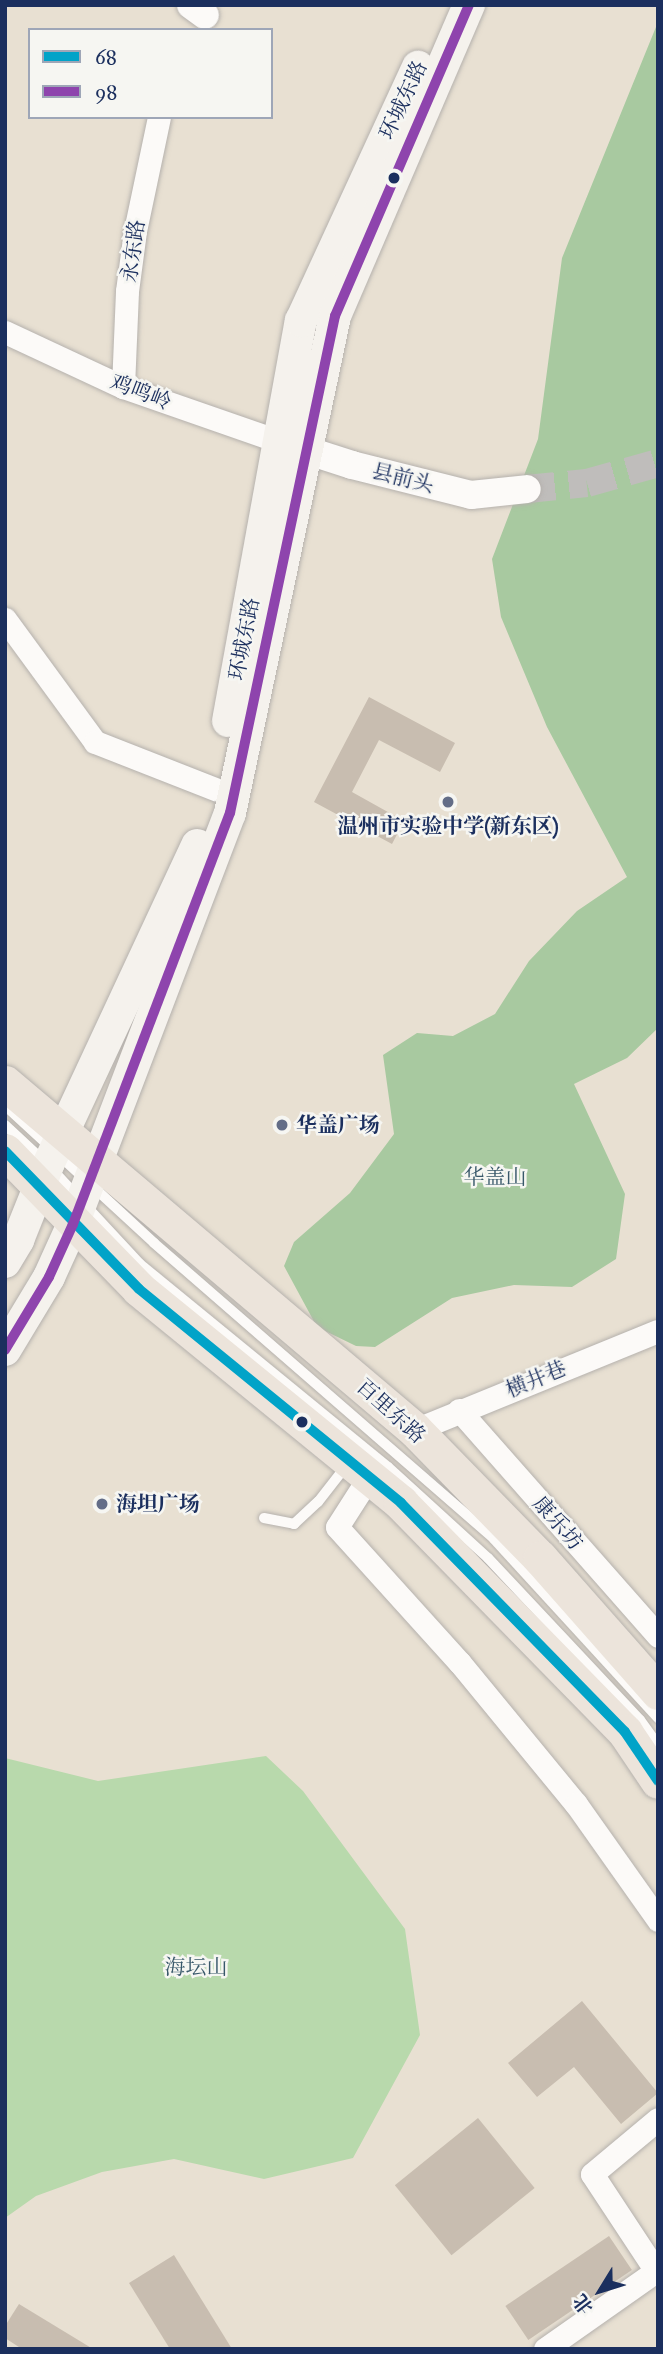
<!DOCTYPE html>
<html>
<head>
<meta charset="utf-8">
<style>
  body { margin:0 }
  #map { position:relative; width:663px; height:2354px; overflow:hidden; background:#e8e0d2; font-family:"IM FELL Great Primer","Noto Serif SC",serif }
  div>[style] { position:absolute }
  .green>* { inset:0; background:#b8d9ac }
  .forest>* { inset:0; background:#a8c9a0 }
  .building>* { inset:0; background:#c8bdb0; transform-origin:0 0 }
  .tertiary-tunnel>* { height:28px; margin-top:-14px; transform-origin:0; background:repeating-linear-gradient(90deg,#bfbdbb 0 28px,transparent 0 42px) }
  .roads { filter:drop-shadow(0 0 2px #b5b1ad) drop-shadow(0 0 2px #b5b1ad) }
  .service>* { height:10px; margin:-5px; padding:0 5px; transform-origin:5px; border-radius:5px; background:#fcfaf8 }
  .minor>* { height:23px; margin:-11.5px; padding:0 11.5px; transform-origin:11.5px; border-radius:11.5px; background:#fcfaf8 }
  .tertiary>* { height:28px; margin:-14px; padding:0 14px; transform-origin:14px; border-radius:14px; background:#fcfaf8 }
  .secondary>* { height:32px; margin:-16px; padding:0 16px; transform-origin:16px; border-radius:16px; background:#f5f2ed }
  .primary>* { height:35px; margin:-17.5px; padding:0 17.5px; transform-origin:17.5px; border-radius:17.5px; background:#ece4db }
  .bus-1>* { height:10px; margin:-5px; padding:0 5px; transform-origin:5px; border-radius:5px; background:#01a3c8 }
  .bus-2>* { height:10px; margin:-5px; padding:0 5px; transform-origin:5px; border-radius:5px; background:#8e44ad }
  .dots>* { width:19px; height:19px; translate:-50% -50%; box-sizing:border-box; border:4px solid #f6f6f2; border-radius:50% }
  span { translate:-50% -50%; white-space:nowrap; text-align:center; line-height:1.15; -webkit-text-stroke:5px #f6f6f2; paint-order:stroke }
  .street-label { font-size:21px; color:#1b2f5e }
  .poi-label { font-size:21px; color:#1b2f5e; font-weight:700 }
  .left { translate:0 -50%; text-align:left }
  .park-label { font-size:21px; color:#38586a }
  .frame { position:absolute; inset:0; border:7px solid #1b2f5e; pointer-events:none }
  .legend { position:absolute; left:28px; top:28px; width:245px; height:91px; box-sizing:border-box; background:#f6f6f2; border:2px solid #9ea6b7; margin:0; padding:9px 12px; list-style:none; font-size:21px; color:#1b2f5e }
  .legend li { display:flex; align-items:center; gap:14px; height:35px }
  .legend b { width:35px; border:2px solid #9ea6b7 }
  .north { position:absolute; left:565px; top:2256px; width:70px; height:70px; -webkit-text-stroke:5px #f6f6f2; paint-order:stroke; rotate:232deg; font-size:19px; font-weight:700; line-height:28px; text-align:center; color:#1b2f5e }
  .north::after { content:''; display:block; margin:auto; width:24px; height:32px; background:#1b2f5e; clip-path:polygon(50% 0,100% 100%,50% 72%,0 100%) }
</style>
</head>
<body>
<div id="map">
  <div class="green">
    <div style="clip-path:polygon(266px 1756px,303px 1791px,405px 1929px,420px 2035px,353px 2158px,264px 2179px,174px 2159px,102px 2172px,36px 2196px,5px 2218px,5px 1758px,98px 1781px)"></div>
  </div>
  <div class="forest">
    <div style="clip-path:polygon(658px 22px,658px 1028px,627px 1058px,574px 1084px,625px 1194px,616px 1259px,572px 1287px,514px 1285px,452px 1298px,375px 1347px,356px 1346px,317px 1327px,284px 1266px,294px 1242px,350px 1193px,394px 1134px,383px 1055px,417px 1033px,453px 1036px,495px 1014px,529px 961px,577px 911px,627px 877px,547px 727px,501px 617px,492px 559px,538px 439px,562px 258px)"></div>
  </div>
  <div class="building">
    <div style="clip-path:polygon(369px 697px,455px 743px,440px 772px,379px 740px,352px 792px,404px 821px,392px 844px,314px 802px)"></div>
    <div style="clip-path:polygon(582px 2001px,658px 2093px,621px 2124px,574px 2067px,537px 2097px,508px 2063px)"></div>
    <div style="left:478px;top:2118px;width:90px;height:107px;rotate:51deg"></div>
    <div style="left:609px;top:2236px;width:41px;height:125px;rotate:56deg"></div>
    <div style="clip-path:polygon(174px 2255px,232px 2349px,170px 2349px,129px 2283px)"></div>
    <div style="clip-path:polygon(19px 2304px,93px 2349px,22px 2349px,5px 2338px,5px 2326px)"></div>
  </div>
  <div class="tertiary-tunnel">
    <div style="left:527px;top:489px;width:60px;rotate:-5.7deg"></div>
    <div style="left:587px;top:483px;width:74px;rotate:-15.7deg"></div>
  </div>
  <div class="roads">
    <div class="service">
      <div style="left:10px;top:1110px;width:196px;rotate:42.7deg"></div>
      <div style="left:154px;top:1243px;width:451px;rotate:41deg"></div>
      <div style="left:494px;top:1539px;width:243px;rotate:47.5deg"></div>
      <div style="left:5px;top:1125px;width:59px;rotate:42.9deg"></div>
      <div style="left:48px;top:1165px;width:135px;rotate:47.1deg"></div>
      <div style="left:140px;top:1264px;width:320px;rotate:39.3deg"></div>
      <div style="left:388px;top:1467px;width:135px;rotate:42.3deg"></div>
      <div style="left:488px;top:1558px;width:222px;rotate:46.8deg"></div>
      <div style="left:640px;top:1720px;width:31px;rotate:54deg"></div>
      <div style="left:264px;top:1518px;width:31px;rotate:11deg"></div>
      <div style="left:294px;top:1524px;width:33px;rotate:-43deg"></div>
      <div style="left:318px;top:1502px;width:46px;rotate:-52.1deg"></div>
    </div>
    <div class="minor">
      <div style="left:5px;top:332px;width:130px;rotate:25deg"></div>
      <div style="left:123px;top:387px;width:167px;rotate:19.2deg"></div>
      <div style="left:123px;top:387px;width:96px;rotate:-87.6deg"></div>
      <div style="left:127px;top:291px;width:61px;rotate:-82.4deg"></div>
      <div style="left:135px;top:231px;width:116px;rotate:-78.1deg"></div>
      <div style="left:5px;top:619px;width:152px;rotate:53.8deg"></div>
      <div style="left:95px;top:742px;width:129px;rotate:21.4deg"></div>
      <div style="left:459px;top:1410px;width:301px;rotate:48.6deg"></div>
      <div style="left:415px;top:1430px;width:262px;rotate:-22.2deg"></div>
      <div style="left:369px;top:1477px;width:59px;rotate:122.6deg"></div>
      <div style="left:337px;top:1527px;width:183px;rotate:47.9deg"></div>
      <div style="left:460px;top:1663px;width:183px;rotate:50.6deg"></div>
      <div style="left:576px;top:1804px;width:142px;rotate:54.7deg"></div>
      <div style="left:545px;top:2349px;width:136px;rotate:-35.1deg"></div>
      <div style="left:656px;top:2271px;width:116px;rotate:-123.4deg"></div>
      <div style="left:592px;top:2174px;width:86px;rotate:-39.8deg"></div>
    </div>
    <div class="tertiary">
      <div style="left:191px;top:5px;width:17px;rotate:36deg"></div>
      <div style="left:287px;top:444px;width:68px;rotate:17.9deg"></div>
      <div style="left:352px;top:465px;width:123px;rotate:14.1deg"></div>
      <div style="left:471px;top:495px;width:56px;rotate:-6.1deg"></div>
    </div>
    <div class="secondary">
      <div style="left:228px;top:721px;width:407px;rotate:-79.7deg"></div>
      <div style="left:301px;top:321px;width:280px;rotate:-65.3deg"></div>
      <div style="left:5px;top:1262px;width:26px;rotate:-59deg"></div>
      <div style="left:18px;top:1240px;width:81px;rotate:-68.2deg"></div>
      <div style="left:48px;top:1165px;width:353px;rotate:-65deg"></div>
      <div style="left:5px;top:1350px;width:85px;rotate:-58.9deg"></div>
      <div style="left:49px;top:1277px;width:58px;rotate:-65.6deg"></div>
      <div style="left:73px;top:1224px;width:440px;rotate:-69.1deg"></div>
      <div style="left:230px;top:813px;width:508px;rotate:-78.07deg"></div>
      <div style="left:335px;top:316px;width:339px;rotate:-66.7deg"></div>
    </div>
    <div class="primary">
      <div style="left:5px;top:1083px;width:537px;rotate:40.24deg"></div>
      <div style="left:415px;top:1430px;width:179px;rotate:45.7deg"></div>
      <div style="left:540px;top:1558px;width:179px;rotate:48.6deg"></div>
      <div style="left:5px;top:1151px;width:192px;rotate:45.8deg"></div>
      <div style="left:139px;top:1289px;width:338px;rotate:39.2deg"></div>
      <div style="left:401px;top:1503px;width:320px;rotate:45.6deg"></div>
      <div style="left:625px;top:1732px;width:59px;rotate:56deg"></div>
    </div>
  </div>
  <div class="bus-1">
    <div style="left:5px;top:1151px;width:192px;rotate:45.8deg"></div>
    <div style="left:139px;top:1289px;width:338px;rotate:39.2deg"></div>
    <div style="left:401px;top:1503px;width:320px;rotate:45.6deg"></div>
    <div style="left:625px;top:1732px;width:59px;rotate:56deg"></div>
  </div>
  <div class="bus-2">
    <div style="left:5px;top:1350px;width:85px;rotate:-58.9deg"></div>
    <div style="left:49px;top:1277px;width:58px;rotate:-65.6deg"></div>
    <div style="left:73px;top:1224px;width:440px;rotate:-69.1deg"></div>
    <div style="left:230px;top:813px;width:508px;rotate:-78.07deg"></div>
    <div style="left:335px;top:316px;width:339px;rotate:-66.7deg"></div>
  </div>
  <div class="dots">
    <div style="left:394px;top:178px;background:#1b2f5e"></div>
    <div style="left:448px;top:802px;background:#636d87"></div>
    <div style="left:282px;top:1125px;background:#636d87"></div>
    <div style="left:302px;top:1422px;background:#1b2f5e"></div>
    <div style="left:102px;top:1504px;background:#636d87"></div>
  </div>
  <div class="street-label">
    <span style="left:403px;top:100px;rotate:-65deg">环城东路</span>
    <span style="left:133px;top:251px;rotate:-82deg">永东路</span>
    <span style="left:141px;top:392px;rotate:21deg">鸡鸣岭</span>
    <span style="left:403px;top:478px;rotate:14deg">县前头</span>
    <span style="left:244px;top:639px;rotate:-79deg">环城东路</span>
    <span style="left:536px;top:1379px;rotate:-22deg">横井巷</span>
    <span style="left:391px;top:1411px;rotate:42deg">百里东路</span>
    <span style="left:558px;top:1523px;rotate:49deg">康乐坊</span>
  </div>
  <div class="poi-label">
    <span style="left:448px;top:826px">温州市实验中学(新东区)</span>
    <span class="left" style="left:296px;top:1125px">华盖广场</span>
    <span class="left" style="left:116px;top:1504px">海坦广场</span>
  </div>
  <div class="park-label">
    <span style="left:495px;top:1177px">华盖山</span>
    <span style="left:196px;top:1967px">海坛山</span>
  </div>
  <div class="frame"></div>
  <ul class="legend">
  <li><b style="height:9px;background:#01a3c8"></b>68</li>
  <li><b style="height:9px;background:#8e44ad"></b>98</li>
  </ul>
  <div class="north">北</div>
</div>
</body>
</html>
